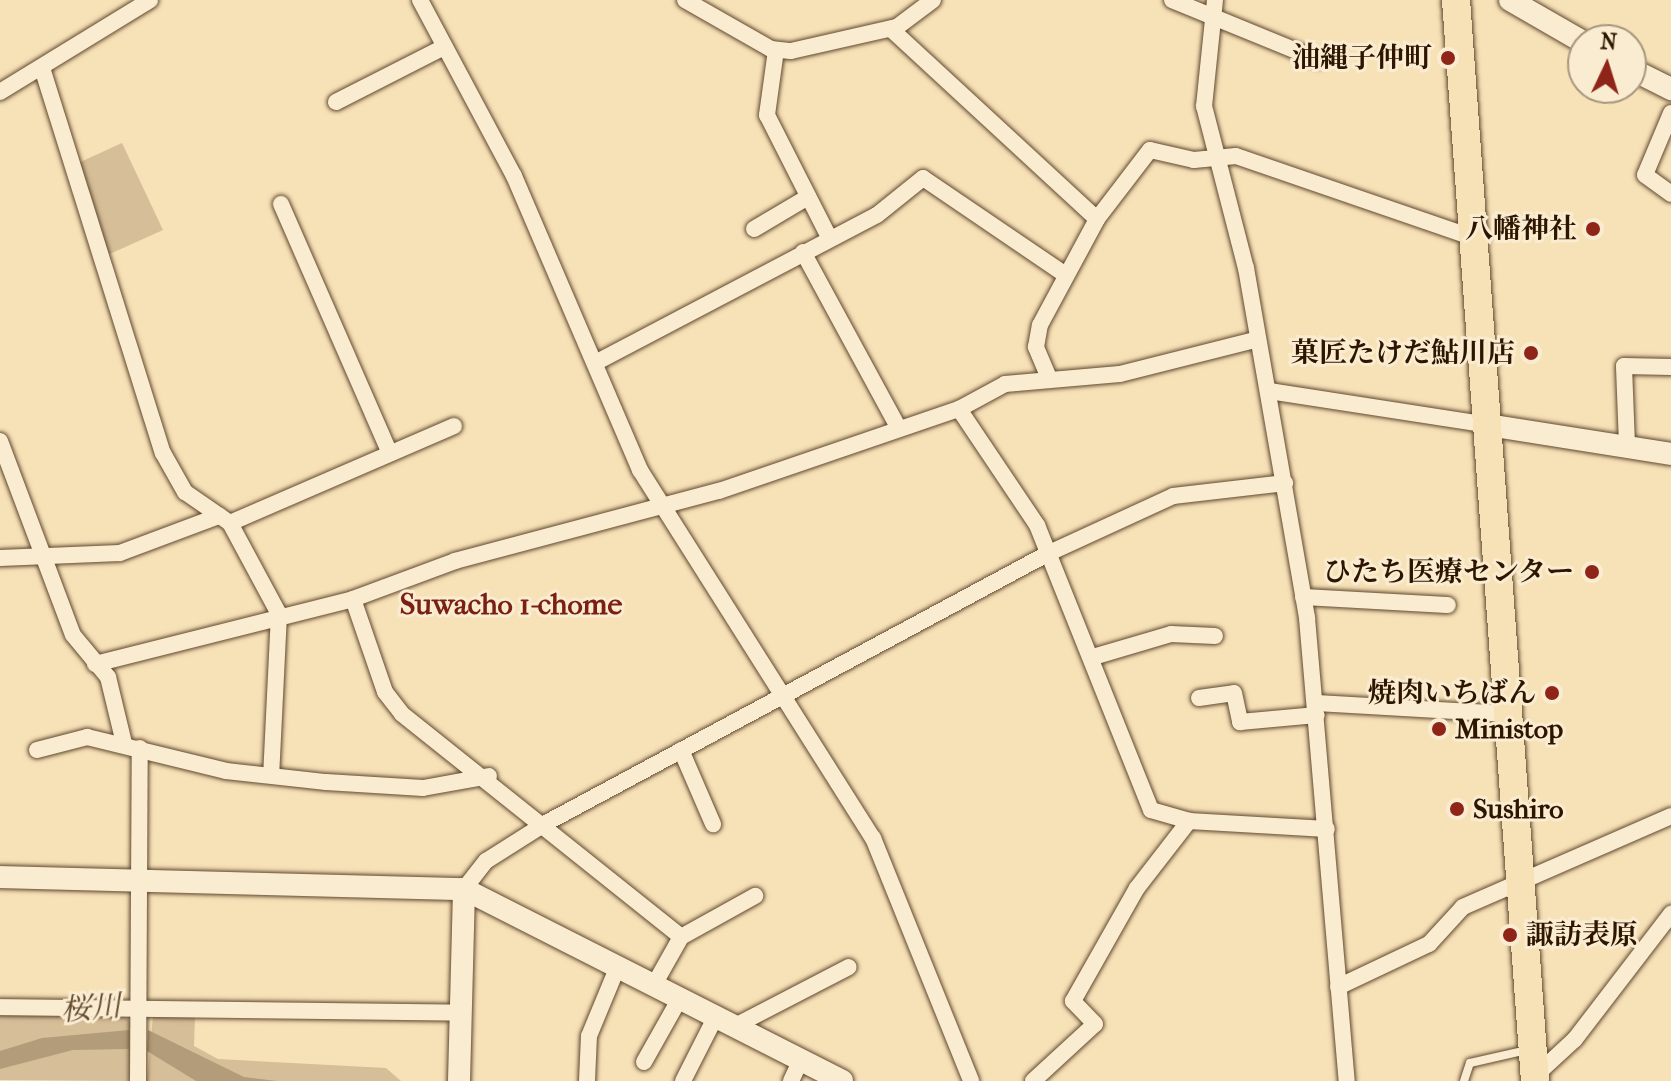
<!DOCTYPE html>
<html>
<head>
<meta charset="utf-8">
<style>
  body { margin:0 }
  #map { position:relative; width:1671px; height:1081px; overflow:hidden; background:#f7e1b7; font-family:"IM FELL French Canon","Noto Serif JP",serif }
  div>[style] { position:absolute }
  .green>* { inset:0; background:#d5be98 }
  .water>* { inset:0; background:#b39c79 }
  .roads { filter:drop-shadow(0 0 2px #60482e) drop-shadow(0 0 2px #60482e) }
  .service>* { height:8px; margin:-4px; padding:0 4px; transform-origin:4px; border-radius:4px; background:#faecd0 }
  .minor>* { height:16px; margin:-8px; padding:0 8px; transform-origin:8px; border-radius:8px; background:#faecd0 }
  .tertiary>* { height:22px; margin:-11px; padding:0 11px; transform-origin:11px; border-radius:11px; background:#faecd0 }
  .trunk>* { height:28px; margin:-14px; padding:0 14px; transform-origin:14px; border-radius:14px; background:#f7e1b7 }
  .dots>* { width:22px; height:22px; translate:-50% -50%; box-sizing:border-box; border:4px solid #faecd0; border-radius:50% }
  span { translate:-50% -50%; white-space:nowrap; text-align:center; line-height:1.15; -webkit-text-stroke:6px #faecd0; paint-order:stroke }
  .poi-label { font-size:28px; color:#2e1500; font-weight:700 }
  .right { translate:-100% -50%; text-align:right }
  .left { translate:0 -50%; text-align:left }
  .neighbourhood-label { font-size:30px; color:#7a1f14; font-weight:700 }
  .water-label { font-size:30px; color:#634b30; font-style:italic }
  .north { position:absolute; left:1567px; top:24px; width:80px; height:80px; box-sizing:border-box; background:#faecd0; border:2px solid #a8967d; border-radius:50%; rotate:4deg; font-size:22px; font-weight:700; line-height:32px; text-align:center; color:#2e1500 }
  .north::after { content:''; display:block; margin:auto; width:28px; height:36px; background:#8f2418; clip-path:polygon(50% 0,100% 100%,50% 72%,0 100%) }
</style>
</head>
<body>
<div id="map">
  <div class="green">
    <div style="clip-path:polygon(122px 143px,163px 230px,103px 257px,76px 164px)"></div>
    <div style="clip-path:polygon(0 1014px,124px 1016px,131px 1023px,129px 1081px,0 1080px)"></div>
    <div style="clip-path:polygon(153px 1016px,195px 1017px,194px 1046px,218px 1059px,386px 1068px,401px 1081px,147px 1081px)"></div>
  </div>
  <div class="water">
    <div style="clip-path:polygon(129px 1030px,129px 1049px,73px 1050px,0 1069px,0 1051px,42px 1038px)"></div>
    <div style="clip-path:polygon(148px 1030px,244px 1077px,277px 1081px,196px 1081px,147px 1051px)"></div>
  </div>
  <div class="roads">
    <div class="service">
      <div style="left:1464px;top:1081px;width:19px;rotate:-72deg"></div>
      <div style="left:1470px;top:1063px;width:58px;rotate:-12.8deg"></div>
    </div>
    <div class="minor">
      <div style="left:420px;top:0;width:200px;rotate:61.9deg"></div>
      <div style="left:514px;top:176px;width:320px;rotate:66.8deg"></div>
      <div style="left:640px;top:470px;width:436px;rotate:57.7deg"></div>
      <div style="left:873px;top:838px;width:262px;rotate:68deg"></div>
      <div style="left:685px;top:0;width:99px;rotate:29.7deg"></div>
      <div style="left:771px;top:49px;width:20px;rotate:6deg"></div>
      <div style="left:791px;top:51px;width:109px;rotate:-12.8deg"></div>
      <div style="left:897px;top:27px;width:45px;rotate:-36.9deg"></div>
      <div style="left:1172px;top:0;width:158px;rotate:22.3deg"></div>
      <div style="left:1215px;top:0;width:107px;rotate:95.9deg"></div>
      <div style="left:1204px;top:106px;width:167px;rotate:75.5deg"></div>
      <div style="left:1246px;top:268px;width:355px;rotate:80.1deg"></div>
      <div style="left:1307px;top:618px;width:465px;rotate:85.1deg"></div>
      <div style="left:891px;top:29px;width:280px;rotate:42.7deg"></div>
      <div style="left:776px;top:50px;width:66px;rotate:97.9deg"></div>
      <div style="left:767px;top:115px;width:139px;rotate:63.1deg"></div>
      <div style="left:43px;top:71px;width:400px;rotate:72.6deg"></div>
      <div style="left:163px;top:453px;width:45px;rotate:60.6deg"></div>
      <div style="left:185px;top:492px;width:55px;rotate:34.6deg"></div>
      <div style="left:230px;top:523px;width:103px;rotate:61.7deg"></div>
      <div style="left:279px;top:614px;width:161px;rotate:92.8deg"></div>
      <div style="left:0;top:92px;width:176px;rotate:-31.5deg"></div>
      <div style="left:336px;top:102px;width:121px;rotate:-27deg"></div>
      <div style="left:1671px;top:113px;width:67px;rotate:112.8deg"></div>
      <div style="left:1645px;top:175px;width:32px;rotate:36deg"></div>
      <div style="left:281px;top:204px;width:272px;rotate:66.4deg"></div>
      <div style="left:754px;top:229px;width:63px;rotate:-30.7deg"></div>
      <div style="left:803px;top:252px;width:199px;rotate:61.5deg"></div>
      <div style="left:595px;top:363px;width:318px;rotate:-27.7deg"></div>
      <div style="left:877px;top:215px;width:59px;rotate:-38.8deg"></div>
      <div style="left:923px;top:178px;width:171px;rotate:34.2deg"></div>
      <div style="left:1049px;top:378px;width:34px;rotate:-113deg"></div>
      <div style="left:1036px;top:347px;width:22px;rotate:-80deg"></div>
      <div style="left:1040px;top:325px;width:120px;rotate:-61.7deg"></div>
      <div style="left:1097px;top:219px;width:87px;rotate:-52.5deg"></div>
      <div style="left:1150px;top:150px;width:45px;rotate:12.8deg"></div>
      <div style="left:1194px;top:160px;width:42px;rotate:-5.4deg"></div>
      <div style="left:1236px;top:156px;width:252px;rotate:19deg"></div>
      <div style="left:1269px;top:391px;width:222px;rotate:8.8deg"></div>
      <div style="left:959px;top:409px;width:140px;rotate:56.1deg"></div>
      <div style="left:1037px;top:525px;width:307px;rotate:68.2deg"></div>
      <div style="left:1151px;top:810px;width:40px;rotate:16deg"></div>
      <div style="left:1189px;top:821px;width:138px;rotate:3.3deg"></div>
      <div style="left:0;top:441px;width:207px;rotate:69.4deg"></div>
      <div style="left:73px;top:635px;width:55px;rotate:50.2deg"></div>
      <div style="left:108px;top:677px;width:68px;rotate:76.4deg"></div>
      <div style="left:1627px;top:445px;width:79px;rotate:-92.2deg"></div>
      <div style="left:1624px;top:366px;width:47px;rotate:1.2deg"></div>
      <div style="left:230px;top:523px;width:244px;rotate:-23.4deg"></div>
      <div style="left:0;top:558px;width:120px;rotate:-2.4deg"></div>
      <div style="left:120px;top:553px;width:106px;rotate:-20.5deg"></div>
      <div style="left:1303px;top:597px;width:145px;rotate:3.2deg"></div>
      <div style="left:353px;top:599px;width:98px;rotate:71deg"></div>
      <div style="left:385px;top:692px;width:28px;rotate:52deg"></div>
      <div style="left:402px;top:714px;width:357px;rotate:38.6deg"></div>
      <div style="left:681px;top:937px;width:55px;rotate:119.4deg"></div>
      <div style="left:1093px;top:657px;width:81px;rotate:-16.4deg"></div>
      <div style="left:1171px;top:634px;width:44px;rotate:2.6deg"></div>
      <div style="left:95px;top:664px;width:266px;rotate:-14.1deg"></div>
      <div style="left:353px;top:599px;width:109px;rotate:-20.4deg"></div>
      <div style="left:455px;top:561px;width:273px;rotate:-14.9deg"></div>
      <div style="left:719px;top:491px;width:254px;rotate:-18.9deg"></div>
      <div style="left:959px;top:409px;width:52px;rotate:-28.5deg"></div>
      <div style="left:1005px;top:384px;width:115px;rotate:-5deg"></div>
      <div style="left:1120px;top:374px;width:142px;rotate:-14.2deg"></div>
      <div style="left:1199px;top:698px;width:35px;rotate:-8deg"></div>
      <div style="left:1234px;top:693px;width:30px;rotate:78deg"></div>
      <div style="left:1240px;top:722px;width:77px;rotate:-5.2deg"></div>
      <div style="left:1316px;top:703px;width:192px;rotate:3.3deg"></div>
      <div style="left:37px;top:750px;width:52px;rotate:-14.6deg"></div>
      <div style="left:87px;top:737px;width:143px;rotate:13.7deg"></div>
      <div style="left:226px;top:771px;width:101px;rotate:6.3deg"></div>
      <div style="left:326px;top:782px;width:97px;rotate:3.5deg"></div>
      <div style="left:423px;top:788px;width:67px;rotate:-10.3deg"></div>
      <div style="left:681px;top:750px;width:81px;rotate:66.6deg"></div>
      <div style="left:464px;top:889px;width:36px;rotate:-52deg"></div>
      <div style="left:486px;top:861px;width:71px;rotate:-32.3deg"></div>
      <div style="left:546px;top:823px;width:569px;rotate:-28.23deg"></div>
      <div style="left:1047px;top:554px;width:139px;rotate:-24.7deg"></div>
      <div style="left:1173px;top:496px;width:113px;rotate:-6.6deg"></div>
      <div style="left:681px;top:937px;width:85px;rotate:-29deg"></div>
      <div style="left:1338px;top:987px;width:101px;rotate:-25.3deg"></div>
      <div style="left:1429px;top:944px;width:50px;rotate:-47.4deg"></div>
      <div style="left:1463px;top:907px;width:227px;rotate:-23.6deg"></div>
      <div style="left:0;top:1007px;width:460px;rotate:0.7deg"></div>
      <div style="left:735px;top:1026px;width:128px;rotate:-27.4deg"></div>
      <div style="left:644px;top:1062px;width:73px;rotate:-60.6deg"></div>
      <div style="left:1535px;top:1076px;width:54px;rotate:-42.8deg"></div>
      <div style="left:1575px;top:1039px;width:158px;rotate:-52.5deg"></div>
      <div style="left:138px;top:1081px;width:333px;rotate:-89.7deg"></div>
      <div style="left:587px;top:1081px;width:45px;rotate:-87.5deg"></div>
      <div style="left:589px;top:1036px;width:76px;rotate:-67.5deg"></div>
      <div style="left:683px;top:1081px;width:73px;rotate:-63.1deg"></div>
      <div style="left:791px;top:1081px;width:23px;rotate:-65deg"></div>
      <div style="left:1033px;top:1081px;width:84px;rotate:-42.6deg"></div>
      <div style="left:1095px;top:1024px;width:32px;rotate:-134deg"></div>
      <div style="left:1073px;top:1001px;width:130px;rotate:-60.5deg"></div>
      <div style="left:1137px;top:888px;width:85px;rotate:-52.2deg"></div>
    </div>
    <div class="tertiary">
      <div style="left:1510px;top:0;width:84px;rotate:29.9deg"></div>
      <div style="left:1631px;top:69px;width:45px;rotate:26.6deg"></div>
      <div style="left:1488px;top:425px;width:185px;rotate:9deg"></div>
      <div style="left:0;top:877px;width:464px;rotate:1.5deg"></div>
      <div style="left:464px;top:889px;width:424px;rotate:26.9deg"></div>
      <div style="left:459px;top:1081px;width:192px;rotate:-88.5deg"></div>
    </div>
    <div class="trunk">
      <div style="left:1456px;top:0;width:1084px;rotate:85.82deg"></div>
    </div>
  </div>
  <div class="dots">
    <div style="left:1448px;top:58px;background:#8f2418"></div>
    <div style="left:1593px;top:229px;background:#8f2418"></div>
    <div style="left:1531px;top:353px;background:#8f2418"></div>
    <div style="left:1592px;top:572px;background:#8f2418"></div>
    <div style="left:1552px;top:693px;background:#8f2418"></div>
    <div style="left:1439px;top:729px;background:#8f2418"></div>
    <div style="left:1457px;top:809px;background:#8f2418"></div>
    <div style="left:1510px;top:935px;background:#8f2418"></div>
  </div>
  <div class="poi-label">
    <span class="right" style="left:1432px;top:58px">油縄子仲町</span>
    <span class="right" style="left:1577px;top:229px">八幡神社</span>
    <span class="right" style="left:1515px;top:353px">菓匠たけだ鮎川店</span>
    <span class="right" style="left:1574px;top:572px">ひたち医療センター</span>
    <span class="right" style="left:1536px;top:693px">焼肉いちばん</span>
    <span class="left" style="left:1455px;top:729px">Ministop</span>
    <span class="left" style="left:1473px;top:809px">Sushiro</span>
    <span class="left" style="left:1526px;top:935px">諏訪表原</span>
  </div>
  <div class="neighbourhood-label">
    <span style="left:511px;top:605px">Suwacho 1-chome</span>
  </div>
  <div class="water-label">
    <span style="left:91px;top:1009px;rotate:-5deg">桜川</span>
  </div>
  <div class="north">N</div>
</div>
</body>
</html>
